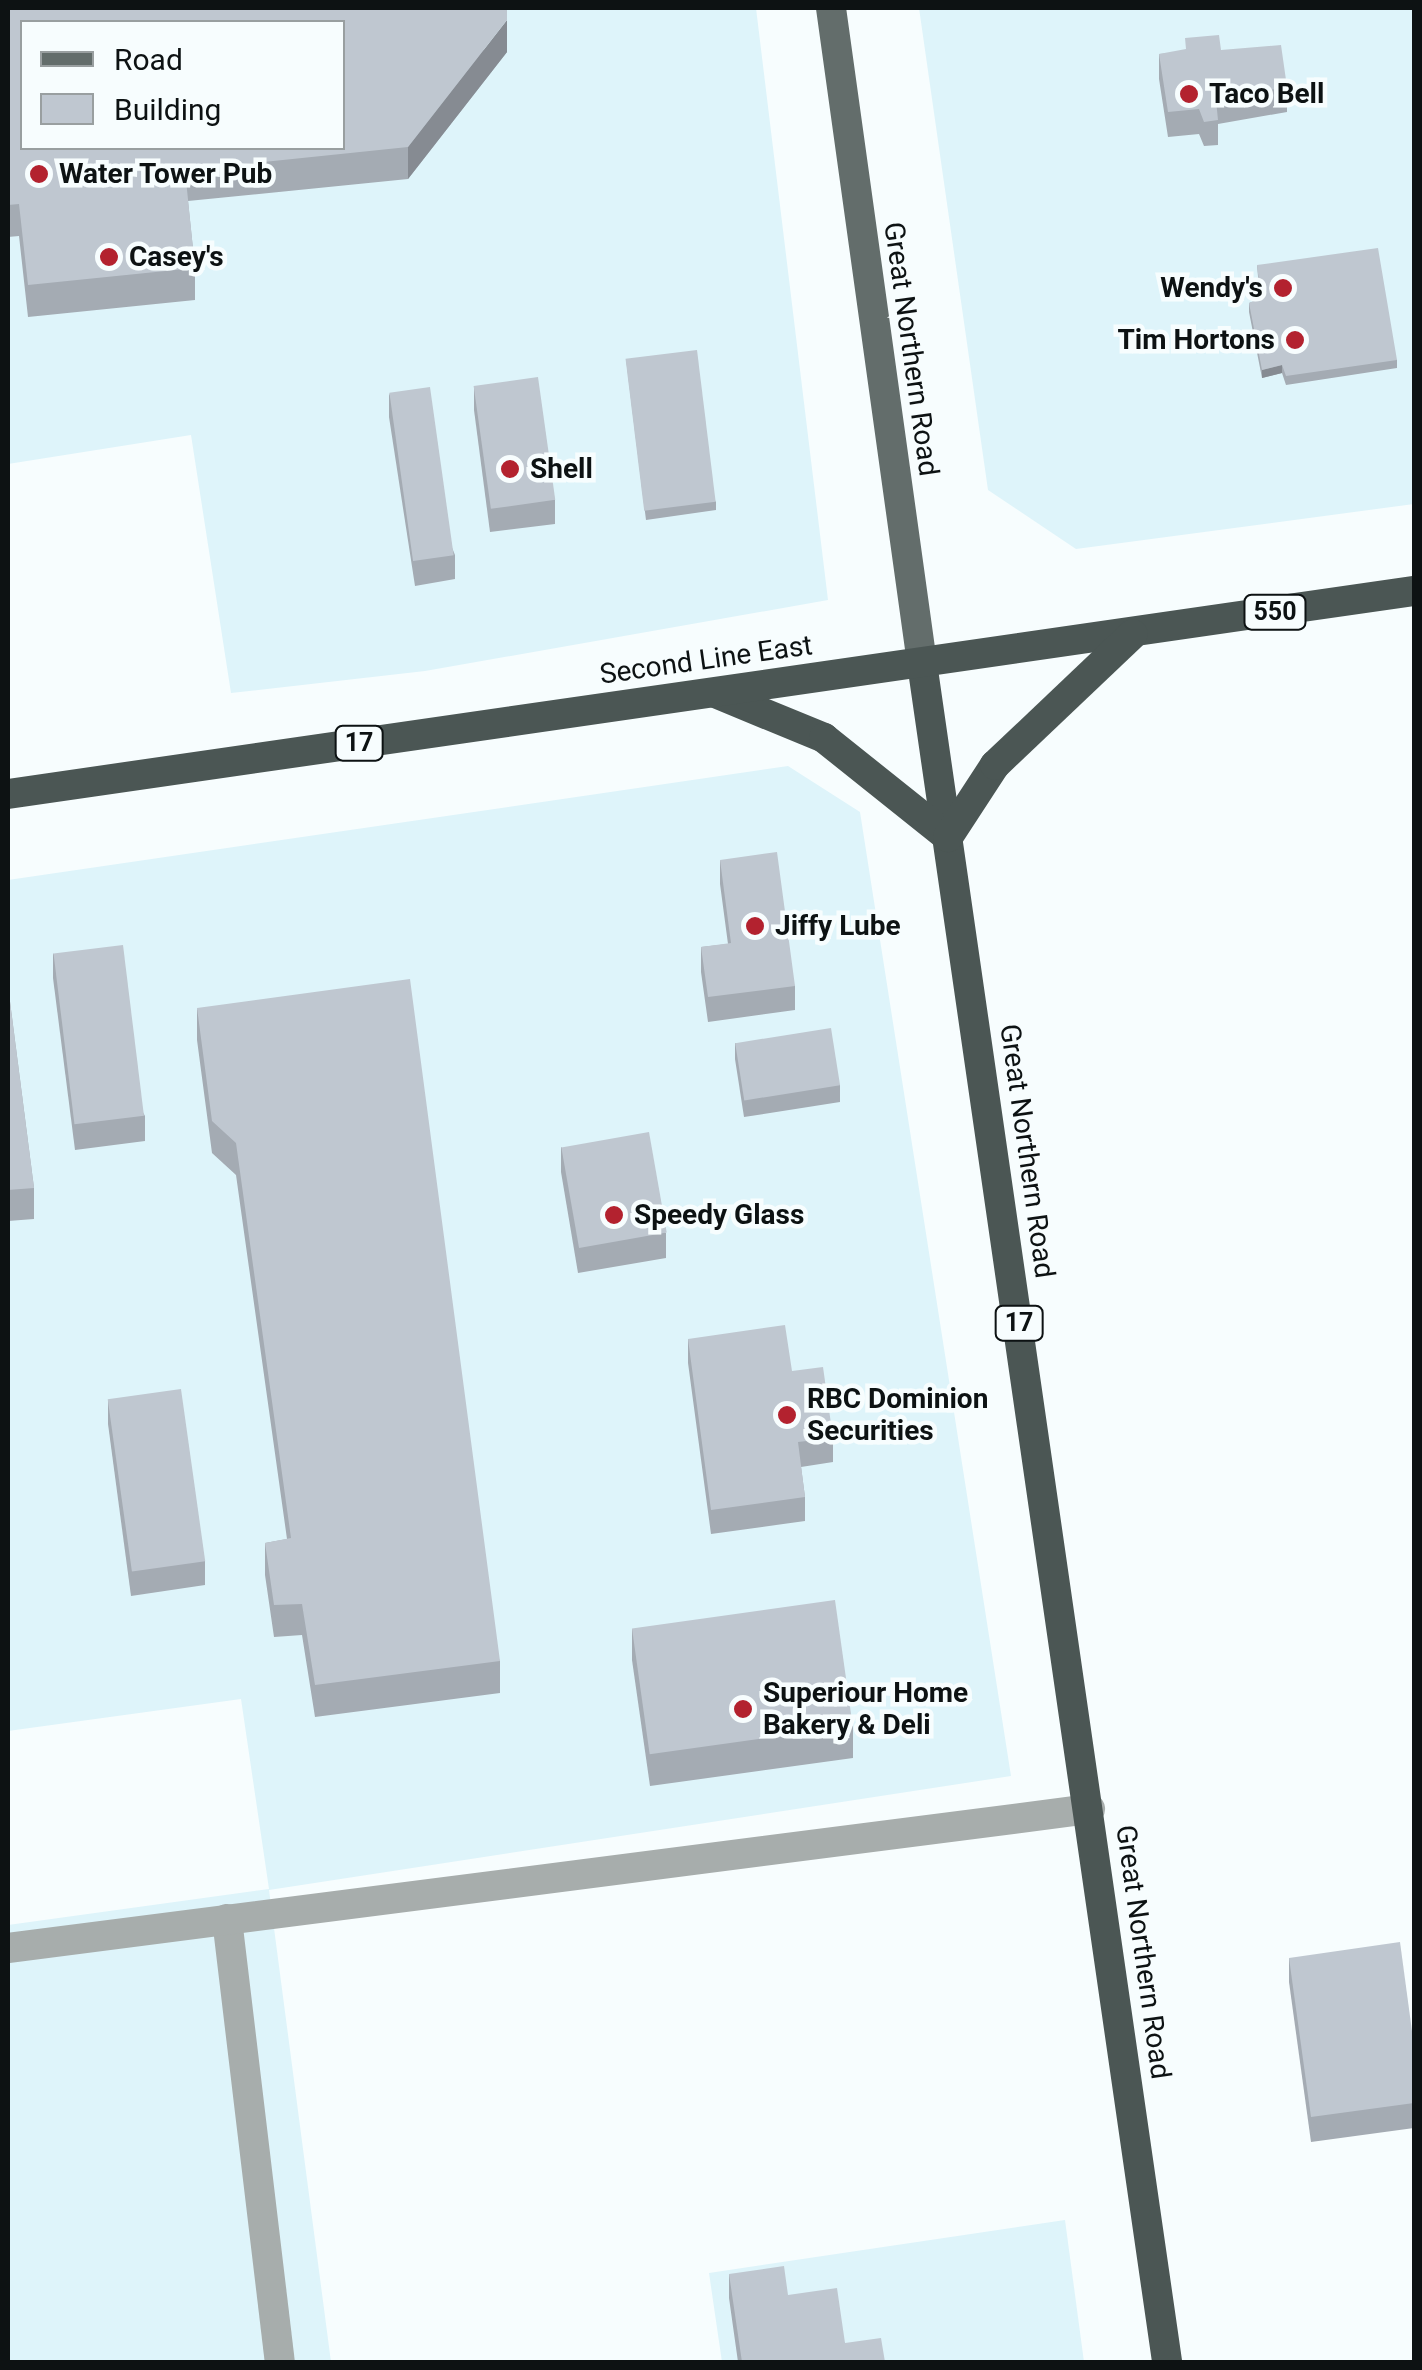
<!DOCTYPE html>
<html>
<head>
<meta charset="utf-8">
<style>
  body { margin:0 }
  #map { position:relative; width:1422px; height:2370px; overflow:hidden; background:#f7fdfe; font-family:Roboto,sans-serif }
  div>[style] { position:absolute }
  .built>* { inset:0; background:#def4fa }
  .minor>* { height:30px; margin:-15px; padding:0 15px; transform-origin:15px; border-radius:15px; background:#a7adac }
  .major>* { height:30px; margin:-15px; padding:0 15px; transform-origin:15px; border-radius:15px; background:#636d6b }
  .highway>* { height:30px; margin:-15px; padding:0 15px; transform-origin:15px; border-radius:15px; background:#4b5654 }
  .wall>* { inset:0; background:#a4abb3 }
  .shaded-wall>* { inset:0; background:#868b92 }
  .building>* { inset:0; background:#bfc7d0; transform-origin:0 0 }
  .dots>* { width:28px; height:28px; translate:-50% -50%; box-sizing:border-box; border:5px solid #f7fdfe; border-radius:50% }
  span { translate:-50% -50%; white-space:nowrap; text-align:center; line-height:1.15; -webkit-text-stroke:9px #f7fdfe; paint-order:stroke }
  .shield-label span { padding:2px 8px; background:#f7fdfe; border:2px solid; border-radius:8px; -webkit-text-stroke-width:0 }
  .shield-label { font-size:25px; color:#0d1213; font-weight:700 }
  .poi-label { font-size:28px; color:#0d1213; font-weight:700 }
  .left { translate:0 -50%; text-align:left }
  .right { translate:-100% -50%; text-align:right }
  .street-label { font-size:28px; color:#0d1213 }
  .frame { position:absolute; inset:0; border:10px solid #0d1213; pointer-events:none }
  .legend { position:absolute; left:20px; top:20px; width:325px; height:130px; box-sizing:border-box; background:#f7fdfe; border:2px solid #999fa0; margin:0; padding:12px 18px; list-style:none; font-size:30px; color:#0d1213 }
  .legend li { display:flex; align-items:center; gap:20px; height:50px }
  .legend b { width:50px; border:2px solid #999fa0 }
</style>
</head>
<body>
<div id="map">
  <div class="built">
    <div style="clip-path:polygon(evenodd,8px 8px,756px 8px,828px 600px,425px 671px,231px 693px,191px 435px,8px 464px,8px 8px,22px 22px,342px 22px,342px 148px,22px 148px,22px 22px)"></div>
    <div style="clip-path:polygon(919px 8px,1414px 8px,1414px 504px,1076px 549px,988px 490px)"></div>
    <div style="clip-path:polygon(788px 766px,860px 812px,1011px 1776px,269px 1890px,331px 2362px,8px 2362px,8px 1925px,269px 1889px,241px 1699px,8px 1731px,8px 880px)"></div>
    <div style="clip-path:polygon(1065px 2220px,1084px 2362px,722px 2362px,709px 2273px)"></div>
  </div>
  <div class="minor">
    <div style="left:227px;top:1919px;width:446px;rotate:83.2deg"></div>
    <div style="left:8px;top:1948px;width:1091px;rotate:-7.32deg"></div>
  </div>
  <div class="major">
    <div style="left:831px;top:8px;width:661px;rotate:82.09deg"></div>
  </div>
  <div class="highway">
    <div style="left:922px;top:663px;width:1717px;rotate:81.79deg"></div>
    <div style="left:715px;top:693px;width:118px;rotate:22.4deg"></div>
    <div style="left:824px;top:738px;width:159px;rotate:38.6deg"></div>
    <div style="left:8px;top:794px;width:1421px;rotate:-8.22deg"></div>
    <div style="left:948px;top:837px;width:86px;rotate:-56.9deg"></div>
    <div style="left:995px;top:765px;width:190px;rotate:-43.5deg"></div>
  </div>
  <div class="wall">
    <div style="clip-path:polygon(8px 8px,507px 52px,408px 179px,188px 201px,195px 268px,195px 300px,28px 317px,19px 236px,8px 237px)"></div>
    <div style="clip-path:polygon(1221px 50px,1287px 87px,1287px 112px,1218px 124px,1218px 145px,1204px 146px,1199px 134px,1168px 137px,1159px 79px,1159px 54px)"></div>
    <div style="clip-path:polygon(1257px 265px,1397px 360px,1397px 368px,1286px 385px,1282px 373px,1262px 378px,1249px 312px,1249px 303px,1260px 299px)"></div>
    <div style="clip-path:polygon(626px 359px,716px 502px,716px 510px,646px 520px)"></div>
    <div style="clip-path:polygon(474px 386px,555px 500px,555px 524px,490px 532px,474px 410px)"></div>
    <div style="clip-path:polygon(389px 393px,455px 555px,455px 579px,415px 586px,389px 417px)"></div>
    <div style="clip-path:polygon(720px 860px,795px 986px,795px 1010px,708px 1022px,701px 972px,701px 947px,728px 944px,720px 884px)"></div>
    <div style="clip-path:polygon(53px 953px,145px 1116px,145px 1141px,75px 1150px,53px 978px)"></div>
    <div style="clip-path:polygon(8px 986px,34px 1188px,34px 1219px,8px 1221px)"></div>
    <div style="clip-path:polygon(197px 1008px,500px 1661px,500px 1693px,315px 1717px,302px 1635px,274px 1637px,265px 1575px,265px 1543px,287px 1539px,236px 1175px,212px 1153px,197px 1040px)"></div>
    <div style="clip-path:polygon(735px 1043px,840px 1085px,840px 1102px,744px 1117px,735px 1059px)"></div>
    <div style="clip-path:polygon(561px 1147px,666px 1233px,666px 1258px,578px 1273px,561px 1172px)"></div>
    <div style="clip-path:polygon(688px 1339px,792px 1371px,833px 1438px,833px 1462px,801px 1467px,805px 1497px,805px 1521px,711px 1534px,688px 1363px)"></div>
    <div style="clip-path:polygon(108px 1400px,205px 1561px,205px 1585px,131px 1596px,108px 1424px)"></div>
    <div style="clip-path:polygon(632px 1629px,853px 1726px,853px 1758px,650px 1786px,632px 1660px)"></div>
    <div style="clip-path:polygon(1289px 1958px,1414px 2046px,1414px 2128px,1311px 2142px,1289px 1982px)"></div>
    <div style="clip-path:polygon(729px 2274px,788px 2295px,845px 2343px,885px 2362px,738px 2362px,729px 2298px)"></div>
  </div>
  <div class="shaded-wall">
    <div style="clip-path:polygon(507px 20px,507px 52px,408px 179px,408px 147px)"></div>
    <div style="clip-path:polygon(1282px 365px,1282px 373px,1262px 378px,1262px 370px)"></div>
  </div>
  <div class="building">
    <div style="clip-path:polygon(evenodd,8px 8px,507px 8px,507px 20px,408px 147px,185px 170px,195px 268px,28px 285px,19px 204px,8px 205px,8px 8px,22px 22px,342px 22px,342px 148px,22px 148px,22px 22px)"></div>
    <div style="clip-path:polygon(1219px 35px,1221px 50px,1281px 45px,1287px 87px,1216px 100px,1218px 120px,1204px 122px,1199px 109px,1168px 112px,1159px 54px,1186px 49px,1185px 38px)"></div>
    <div style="clip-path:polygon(1378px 248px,1397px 360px,1286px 376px,1282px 365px,1262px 370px,1249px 303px,1261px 298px,1257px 265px)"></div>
    <div style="left:697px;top:350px;width:153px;height:72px;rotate:83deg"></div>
    <div style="left:538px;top:377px;width:124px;height:65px;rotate:82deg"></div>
    <div style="left:430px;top:387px;width:170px;height:41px;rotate:82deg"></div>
    <div style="clip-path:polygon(777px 852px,795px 986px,708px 997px,701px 947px,731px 943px,720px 860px)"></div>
    <div style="left:123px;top:945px;width:172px;height:70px;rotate:83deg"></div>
    <div style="clip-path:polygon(410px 979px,500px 1661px,315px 1685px,302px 1604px,274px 1605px,265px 1543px,291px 1538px,236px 1143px,212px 1121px,197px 1008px)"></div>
    <div style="clip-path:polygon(8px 986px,34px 1188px,8px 1190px)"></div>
    <div style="left:831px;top:1028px;width:58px;height:97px;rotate:81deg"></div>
    <div style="left:649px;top:1132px;width:102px;height:89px;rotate:80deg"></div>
    <div style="clip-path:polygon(785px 1325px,792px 1371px,823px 1367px,833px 1438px,798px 1442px,805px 1497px,711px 1510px,688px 1339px)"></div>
    <div style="left:181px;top:1389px;width:174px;height:74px;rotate:82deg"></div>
    <div style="left:835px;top:1600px;width:127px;height:205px;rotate:82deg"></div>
    <div style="clip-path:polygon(1400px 1942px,1414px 2046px,1414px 2103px,1311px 2117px,1289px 1958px)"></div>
    <div style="clip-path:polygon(784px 2266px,788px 2295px,837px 2288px,845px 2343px,881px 2338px,885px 2362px,742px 2362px,729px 2274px)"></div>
  </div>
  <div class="dots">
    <div style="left:1189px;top:94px;background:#b3222f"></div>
    <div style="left:39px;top:174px;background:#b3222f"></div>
    <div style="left:109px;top:257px;background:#b3222f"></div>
    <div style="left:1283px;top:288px;background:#b3222f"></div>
    <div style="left:1295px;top:340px;background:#b3222f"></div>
    <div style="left:510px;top:469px;background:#b3222f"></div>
    <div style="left:755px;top:926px;background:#b3222f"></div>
    <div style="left:614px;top:1215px;background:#b3222f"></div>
    <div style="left:787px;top:1415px;background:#b3222f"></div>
    <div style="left:743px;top:1709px;background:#b3222f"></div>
  </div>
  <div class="shield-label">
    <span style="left:1275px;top:612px">550</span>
    <span style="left:359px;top:743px">17</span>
    <span style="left:1019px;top:1323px">17</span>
  </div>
  <div class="poi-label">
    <span class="left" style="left:1209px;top:94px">Taco Bell</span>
    <span class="left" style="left:59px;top:174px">Water Tower Pub</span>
    <span class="left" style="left:129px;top:257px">Casey's</span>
    <span class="right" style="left:1263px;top:288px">Wendy's</span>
    <span class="right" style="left:1275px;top:340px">Tim Hortons</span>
    <span class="left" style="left:530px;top:469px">Shell</span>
    <span class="left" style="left:775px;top:926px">Jiffy Lube</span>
    <span class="left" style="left:634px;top:1215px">Speedy Glass</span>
    <span class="left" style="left:807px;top:1415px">RBC Dominion<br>Securities</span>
    <span class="left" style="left:763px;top:1709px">Superiour Home<br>Bakery &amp; Deli</span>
  </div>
  <div class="street-label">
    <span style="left:911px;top:349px;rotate:82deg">Great Northern Road</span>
    <span style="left:706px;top:660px;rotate:-8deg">Second Line East</span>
    <span style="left:1027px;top:1151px;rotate:82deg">Great Northern Road</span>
    <span style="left:1143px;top:1952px;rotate:82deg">Great Northern Road</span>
  </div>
  <div class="frame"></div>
  <ul class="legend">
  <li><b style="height:12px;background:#636d6b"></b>Road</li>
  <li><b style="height:28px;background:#bfc7d0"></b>Building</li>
  </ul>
</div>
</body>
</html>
